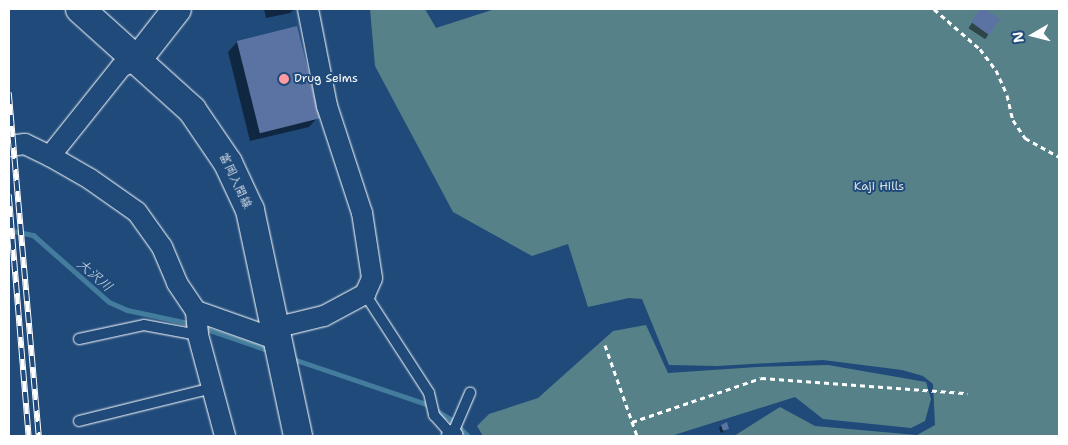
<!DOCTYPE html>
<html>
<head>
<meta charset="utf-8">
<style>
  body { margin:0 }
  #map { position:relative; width:1068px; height:445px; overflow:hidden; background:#1f4a7a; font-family:"Shantell Sans","Klee One",sans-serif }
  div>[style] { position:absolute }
  .green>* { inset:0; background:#578188 }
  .shadow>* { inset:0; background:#0007; transform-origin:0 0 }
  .stream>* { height:5px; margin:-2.5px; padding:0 2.5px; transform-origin:2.5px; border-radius:2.5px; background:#447c9d }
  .building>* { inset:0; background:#5a73a3; transform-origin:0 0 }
  .path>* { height:3px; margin-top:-1.5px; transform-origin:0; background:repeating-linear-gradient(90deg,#fff 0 5px,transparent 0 9px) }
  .roads { filter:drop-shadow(0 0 1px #fff) drop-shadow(0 0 1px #fff) }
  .lane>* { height:10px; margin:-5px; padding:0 5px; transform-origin:5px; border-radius:5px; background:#1f4a7a }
  .street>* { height:20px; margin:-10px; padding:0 10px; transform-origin:10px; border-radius:10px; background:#1f4a7a }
  .secondary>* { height:28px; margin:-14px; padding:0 14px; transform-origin:14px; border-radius:14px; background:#1f4a7a }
  .rail>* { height:5.5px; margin-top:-2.75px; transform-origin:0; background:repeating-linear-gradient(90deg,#1f4a7a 0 11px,#fff 0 22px); box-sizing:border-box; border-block:1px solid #fff }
  .dots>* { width:14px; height:14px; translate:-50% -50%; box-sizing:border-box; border:2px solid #1f4a7a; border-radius:50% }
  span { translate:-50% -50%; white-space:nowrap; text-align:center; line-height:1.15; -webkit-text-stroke:4px #1f4a7a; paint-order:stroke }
  .poi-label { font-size:12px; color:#fff }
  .left { translate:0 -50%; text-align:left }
  .street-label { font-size:12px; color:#fff }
  .park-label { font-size:12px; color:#d5e0e1 }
  .water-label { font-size:14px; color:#d0dee6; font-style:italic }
  .frame { position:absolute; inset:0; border:10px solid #fff; pointer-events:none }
  .north { position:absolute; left:1008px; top:10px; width:50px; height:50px; -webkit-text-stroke:4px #1f4a7a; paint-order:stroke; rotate:262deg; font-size:14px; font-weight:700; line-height:20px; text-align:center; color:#fff }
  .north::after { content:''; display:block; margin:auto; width:18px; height:22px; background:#fff; clip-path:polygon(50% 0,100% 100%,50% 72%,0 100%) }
</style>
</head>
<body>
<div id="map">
  <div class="green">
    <div style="clip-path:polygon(370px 9px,425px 9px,436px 28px,495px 9px,1059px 9px,1059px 436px,734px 436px,780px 407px,815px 426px,917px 435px,935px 425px,933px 384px,923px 376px,902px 370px,823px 360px,717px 366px,669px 365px,642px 299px,629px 298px,588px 307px,568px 244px,532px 256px,453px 212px,375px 66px)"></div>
    <div style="clip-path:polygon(646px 325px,668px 373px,757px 367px,828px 365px,926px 382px,931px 399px,925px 421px,911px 428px,823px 419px,795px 397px,671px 436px,483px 436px,477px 426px,489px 414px,538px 398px,613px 331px)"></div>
  </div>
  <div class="shadow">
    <div style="clip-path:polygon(264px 9px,295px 9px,290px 13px,266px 18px)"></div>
    <div style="left:981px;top:9px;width:20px;height:23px;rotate:33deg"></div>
    <div style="clip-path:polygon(296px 28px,318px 117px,309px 127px,250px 141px,228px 52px,237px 42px)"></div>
    <div style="clip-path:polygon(721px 426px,728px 429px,721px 433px,719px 428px)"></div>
  </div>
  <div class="stream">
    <div style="left:9px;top:230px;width:25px;rotate:12deg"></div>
    <div style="left:33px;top:235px;width:101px;rotate:41.4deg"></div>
    <div style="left:109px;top:302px;width:20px;rotate:24deg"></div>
    <div style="left:127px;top:310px;width:67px;rotate:12deg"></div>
    <div style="left:203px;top:328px;width:71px;rotate:18.9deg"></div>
    <div style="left:290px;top:358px;width:144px;rotate:18.7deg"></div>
    <div style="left:426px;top:404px;width:31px;rotate:32deg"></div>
    <div style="left:452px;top:420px;width:23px;rotate:45deg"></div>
  </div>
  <div class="building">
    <div style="clip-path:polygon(980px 9px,985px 9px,1000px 19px,989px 35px,971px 22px)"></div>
    <div style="left:297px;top:26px;width:95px;height:62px;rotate:76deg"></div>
    <div style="clip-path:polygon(727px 422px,729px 429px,723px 431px,721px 425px)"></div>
  </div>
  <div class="path">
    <div style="left:934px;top:9px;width:61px;rotate:41deg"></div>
    <div style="left:980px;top:49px;width:26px;rotate:53deg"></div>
    <div style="left:996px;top:70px;width:27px;rotate:66deg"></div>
    <div style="left:1007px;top:95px;width:26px;rotate:77deg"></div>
    <div style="left:1013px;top:120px;width:22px;rotate:56deg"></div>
    <div style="left:1025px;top:138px;width:39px;rotate:29deg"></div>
    <div style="left:605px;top:345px;width:96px;rotate:70.6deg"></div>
    <div style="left:632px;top:422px;width:136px;rotate:-18.8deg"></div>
    <div style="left:761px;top:378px;width:207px;rotate:4.2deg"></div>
  </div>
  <div class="roads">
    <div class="lane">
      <div style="left:365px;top:294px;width:118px;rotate:57.1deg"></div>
      <div style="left:429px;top:393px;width:23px;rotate:77deg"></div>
      <div style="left:434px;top:415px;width:27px;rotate:48deg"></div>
      <div style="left:452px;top:435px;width:46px;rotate:-66.8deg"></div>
      <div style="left:79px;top:339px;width:66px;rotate:-12.2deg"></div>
      <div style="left:144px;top:325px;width:55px;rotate:10.5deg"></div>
      <div style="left:79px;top:421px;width:137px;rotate:-13.9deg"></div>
    </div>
    <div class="street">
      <div style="left:9px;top:146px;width:16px;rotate:-7deg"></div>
      <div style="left:25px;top:144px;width:28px;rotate:26deg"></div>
      <div style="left:50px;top:156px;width:46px;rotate:29.9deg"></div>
      <div style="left:90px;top:179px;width:57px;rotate:35.1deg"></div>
      <div style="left:137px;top:212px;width:43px;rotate:54.5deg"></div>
      <div style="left:162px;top:247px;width:39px;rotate:67deg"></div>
      <div style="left:177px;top:283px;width:34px;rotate:56deg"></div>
      <div style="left:196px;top:311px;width:87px;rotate:19.5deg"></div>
      <div style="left:50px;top:156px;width:114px;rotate:-51.4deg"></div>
      <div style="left:121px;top:67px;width:19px;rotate:-25deg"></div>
      <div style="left:196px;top:311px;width:24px;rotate:85deg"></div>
      <div style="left:198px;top:335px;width:105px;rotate:75deg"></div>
      <div style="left:274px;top:328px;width:51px;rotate:-13.5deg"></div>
      <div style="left:324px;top:316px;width:47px;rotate:-28.2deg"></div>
      <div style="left:365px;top:294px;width:17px;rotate:-66deg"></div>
      <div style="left:372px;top:278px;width:66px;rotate:-98.7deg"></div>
      <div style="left:362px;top:213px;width:113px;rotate:-108.1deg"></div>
      <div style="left:327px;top:106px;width:99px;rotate:-101.1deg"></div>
      <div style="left:452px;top:435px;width:1px;rotate:45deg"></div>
    </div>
    <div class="secondary">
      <div style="left:80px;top:9px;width:151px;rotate:42deg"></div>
      <div style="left:192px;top:110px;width:64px;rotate:55.8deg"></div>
      <div style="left:228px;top:163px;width:52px;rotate:64.9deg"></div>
      <div style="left:250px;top:210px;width:231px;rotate:78deg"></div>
      <div style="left:138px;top:59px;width:63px;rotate:-52deg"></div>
    </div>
  </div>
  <div class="rail">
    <div style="left:9px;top:93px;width:344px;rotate:85deg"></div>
    <div style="left:9px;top:195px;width:242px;rotate:85.3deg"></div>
  </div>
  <div class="dots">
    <div style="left:284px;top:79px;background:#ff9aa2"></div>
  </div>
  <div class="poi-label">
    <span class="left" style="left:294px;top:79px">Drug Seims</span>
  </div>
  <div class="street-label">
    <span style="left:235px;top:181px;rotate:65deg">富岡入間線</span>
  </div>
  <div class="park-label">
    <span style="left:879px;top:187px">Kaji Hills</span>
  </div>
  <div class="water-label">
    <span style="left:95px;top:275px;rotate:41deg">大沢川</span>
  </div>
  <div class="frame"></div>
  <div class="north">N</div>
</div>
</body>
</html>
